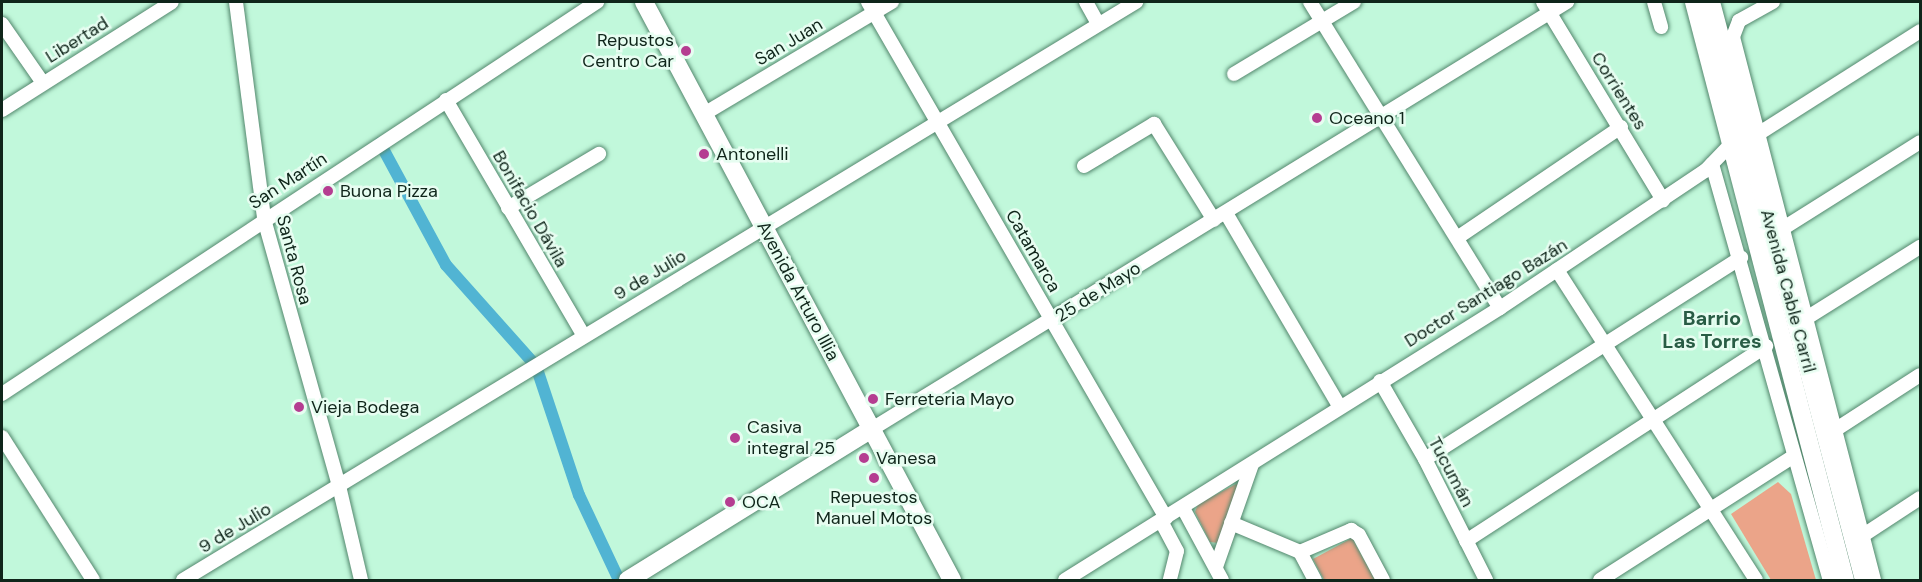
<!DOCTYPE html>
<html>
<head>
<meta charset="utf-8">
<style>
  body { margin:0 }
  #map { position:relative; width:1922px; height:582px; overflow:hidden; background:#c1f8db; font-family:"DM Sans",sans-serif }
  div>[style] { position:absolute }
  .green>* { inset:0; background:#eba489 }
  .canal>* { height:12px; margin:-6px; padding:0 6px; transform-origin:6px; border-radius:6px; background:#51b4d3 }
  .roads { filter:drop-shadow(0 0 2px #53876d) drop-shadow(0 0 2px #53876d) }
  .minor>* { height:14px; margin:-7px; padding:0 7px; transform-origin:7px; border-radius:7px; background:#fff }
  .secondary>* { height:18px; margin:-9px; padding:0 9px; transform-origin:9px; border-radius:9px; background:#fff }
  .dots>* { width:16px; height:16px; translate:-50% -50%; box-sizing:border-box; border:3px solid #e7fdf1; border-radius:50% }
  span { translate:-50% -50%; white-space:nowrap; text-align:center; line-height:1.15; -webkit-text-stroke:5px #e7fdf1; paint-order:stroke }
  .street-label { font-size:18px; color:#0f251a }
  .poi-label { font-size:18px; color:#0f251a }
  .right { translate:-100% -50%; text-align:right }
  .left { translate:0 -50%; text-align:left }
  .neighbourhood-label { font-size:20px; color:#285c44; font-weight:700 }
  .frame { position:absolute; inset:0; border:3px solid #0f251a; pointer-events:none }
</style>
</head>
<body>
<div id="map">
  <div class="green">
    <div style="clip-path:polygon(1240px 482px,1218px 543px,1210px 542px,1195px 512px,1198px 504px)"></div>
    <div style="clip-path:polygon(1778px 482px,1791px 494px,1816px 580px,1771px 580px,1731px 514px)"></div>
    <div style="clip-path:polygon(1352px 538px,1375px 580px,1324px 580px,1313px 559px)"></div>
  </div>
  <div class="canal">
    <div style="left:380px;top:143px;width:139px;rotate:61.6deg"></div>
    <div style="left:446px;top:265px;width:135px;rotate:48.3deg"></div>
    <div style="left:536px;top:366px;width:136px;rotate:71.6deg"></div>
    <div style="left:579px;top:495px;width:94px;rotate:64.8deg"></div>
  </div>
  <div class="roads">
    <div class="minor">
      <div style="left:236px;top:2px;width:219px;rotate:82.6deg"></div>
      <div style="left:264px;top:219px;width:277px;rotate:74.3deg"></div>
      <div style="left:339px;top:486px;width:97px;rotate:76.8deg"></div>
      <div style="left:868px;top:2px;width:596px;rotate:59.99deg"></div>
      <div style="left:1086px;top:2px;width:25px;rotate:61deg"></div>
      <div style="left:1310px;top:2px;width:360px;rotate:58.2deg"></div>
      <div style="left:1543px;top:2px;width:232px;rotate:58.8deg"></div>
      <div style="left:1654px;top:2px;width:26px;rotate:74deg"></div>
      <div style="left:1773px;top:2px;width:39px;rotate:151deg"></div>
      <div style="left:1739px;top:21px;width:17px;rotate:111deg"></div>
      <div style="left:1733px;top:37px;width:561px;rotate:75.44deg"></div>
      <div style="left:2px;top:24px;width:72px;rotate:55.2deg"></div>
      <div style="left:1234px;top:74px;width:140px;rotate:-31deg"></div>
      <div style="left:446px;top:100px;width:273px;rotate:59.7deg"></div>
      <div style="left:2px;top:110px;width:201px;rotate:-32.4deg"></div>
      <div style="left:704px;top:114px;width:219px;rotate:-30.8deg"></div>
      <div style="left:1712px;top:164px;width:432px;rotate:74.2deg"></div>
      <div style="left:1084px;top:166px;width:82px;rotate:-31deg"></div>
      <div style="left:1154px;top:124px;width:113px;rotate:58deg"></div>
      <div style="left:508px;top:208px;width:106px;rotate:-30.7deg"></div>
      <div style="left:1226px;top:213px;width:225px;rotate:59.6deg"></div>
      <div style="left:1782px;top:229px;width:163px;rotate:-32.2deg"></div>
      <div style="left:1457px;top:238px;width:198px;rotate:-34.1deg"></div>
      <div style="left:1557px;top:270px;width:368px;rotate:57.3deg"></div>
      <div style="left:1805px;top:319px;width:136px;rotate:-32.1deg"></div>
      <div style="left:1380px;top:381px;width:90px;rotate:60deg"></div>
      <div style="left:1425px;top:459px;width:136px;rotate:63.2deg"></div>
      <div style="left:2px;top:394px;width:713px;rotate:-33.38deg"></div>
      <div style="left:872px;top:429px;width:816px;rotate:-31.57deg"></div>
      <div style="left:1835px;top:430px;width:101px;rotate:-32.9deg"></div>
      <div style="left:2px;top:437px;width:169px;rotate:57.5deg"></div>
      <div style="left:1425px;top:459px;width:375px;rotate:-32.5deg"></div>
      <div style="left:1183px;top:508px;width:82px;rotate:61.6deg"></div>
      <div style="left:1161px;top:521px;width:34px;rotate:62deg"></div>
      <div style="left:1177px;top:551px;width:30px;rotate:104deg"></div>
      <div style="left:1231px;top:523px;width:75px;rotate:22.8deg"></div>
      <div style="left:1300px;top:552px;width:32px;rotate:62deg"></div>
      <div style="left:1862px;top:536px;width:69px;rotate:-33.2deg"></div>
      <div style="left:1466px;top:541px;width:358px;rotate:-33deg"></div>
      <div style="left:1300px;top:552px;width:56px;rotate:-23.3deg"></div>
      <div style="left:1351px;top:530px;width:9px;rotate:32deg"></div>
      <div style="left:1359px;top:535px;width:51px;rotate:61.9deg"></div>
      <div style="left:1216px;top:567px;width:109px;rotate:-70.7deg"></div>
      <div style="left:183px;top:580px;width:1115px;rotate:-31.24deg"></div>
      <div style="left:1065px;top:580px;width:513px;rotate:-32.02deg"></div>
      <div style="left:1500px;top:308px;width:247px;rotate:-33.8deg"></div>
      <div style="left:1705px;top:171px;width:37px;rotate:-46deg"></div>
      <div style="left:1731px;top:144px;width:29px;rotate:-20deg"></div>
      <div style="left:1758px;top:134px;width:192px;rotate:-32.4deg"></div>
      <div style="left:1600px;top:580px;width:230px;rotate:-32.6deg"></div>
    </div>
    <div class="secondary">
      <div style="left:644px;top:2px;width:655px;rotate:61.95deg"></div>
      <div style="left:1694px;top:2px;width:597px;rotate:75.36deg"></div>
      <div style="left:1711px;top:2px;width:598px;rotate:75.17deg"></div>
      <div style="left:628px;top:580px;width:287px;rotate:-31.8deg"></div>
    </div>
  </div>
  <div class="dots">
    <div style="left:686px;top:51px;background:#b53d91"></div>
    <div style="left:1317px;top:118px;background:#b53d91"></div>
    <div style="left:704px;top:154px;background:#b53d91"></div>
    <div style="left:328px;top:191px;background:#b53d91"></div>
    <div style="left:873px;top:399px;background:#b53d91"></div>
    <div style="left:299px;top:407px;background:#b53d91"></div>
    <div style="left:735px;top:438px;background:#b53d91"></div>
    <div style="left:864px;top:458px;background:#b53d91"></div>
    <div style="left:874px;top:478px;background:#b53d91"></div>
    <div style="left:730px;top:502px;background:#b53d91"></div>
  </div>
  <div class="street-label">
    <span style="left:77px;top:40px;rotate:-32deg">Libertad</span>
    <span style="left:789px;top:42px;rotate:-31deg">San Juan</span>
    <span style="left:1619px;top:91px;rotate:58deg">Corrientes</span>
    <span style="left:288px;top:181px;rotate:-33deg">San Martín</span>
    <span style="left:530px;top:209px;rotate:60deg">Bonifacio Dávila</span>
    <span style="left:1033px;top:251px;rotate:60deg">Catamarca</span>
    <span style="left:294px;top:260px;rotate:75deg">Santa Rosa</span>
    <span style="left:650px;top:275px;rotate:-31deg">9 de Julio</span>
    <span style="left:798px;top:291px;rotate:62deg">Avenida Arturo Illia</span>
    <span style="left:1788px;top:291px;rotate:75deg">Avenida Cable Carril</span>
    <span style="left:1098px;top:292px;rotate:-32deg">25 de Mayo</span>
    <span style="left:1486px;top:293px;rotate:-32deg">Doctor Santiago Bazán</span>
    <span style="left:1451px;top:472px;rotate:62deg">Tucumán</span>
    <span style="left:235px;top:528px;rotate:-31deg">9 de Julio</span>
  </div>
  <div class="poi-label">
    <span class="right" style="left:674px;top:51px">Repustos<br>Centro Car</span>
    <span class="left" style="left:1329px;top:118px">Oceano 1</span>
    <span class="left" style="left:716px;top:154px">Antonelli</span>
    <span class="left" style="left:340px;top:191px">Buona Pizza</span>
    <span class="left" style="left:885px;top:399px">Ferreteria Mayo</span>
    <span class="left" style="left:311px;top:407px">Vieja Bodega</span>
    <span class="left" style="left:747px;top:438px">Casiva<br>integral 25</span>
    <span class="left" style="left:876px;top:458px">Vanesa</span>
    <span style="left:874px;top:508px">Repuestos<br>Manuel Motos</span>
    <span class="left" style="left:742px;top:502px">OCA</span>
  </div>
  <div class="neighbourhood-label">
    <span style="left:1712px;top:330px">Barrio<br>Las Torres</span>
  </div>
  <div class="frame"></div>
</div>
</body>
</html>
